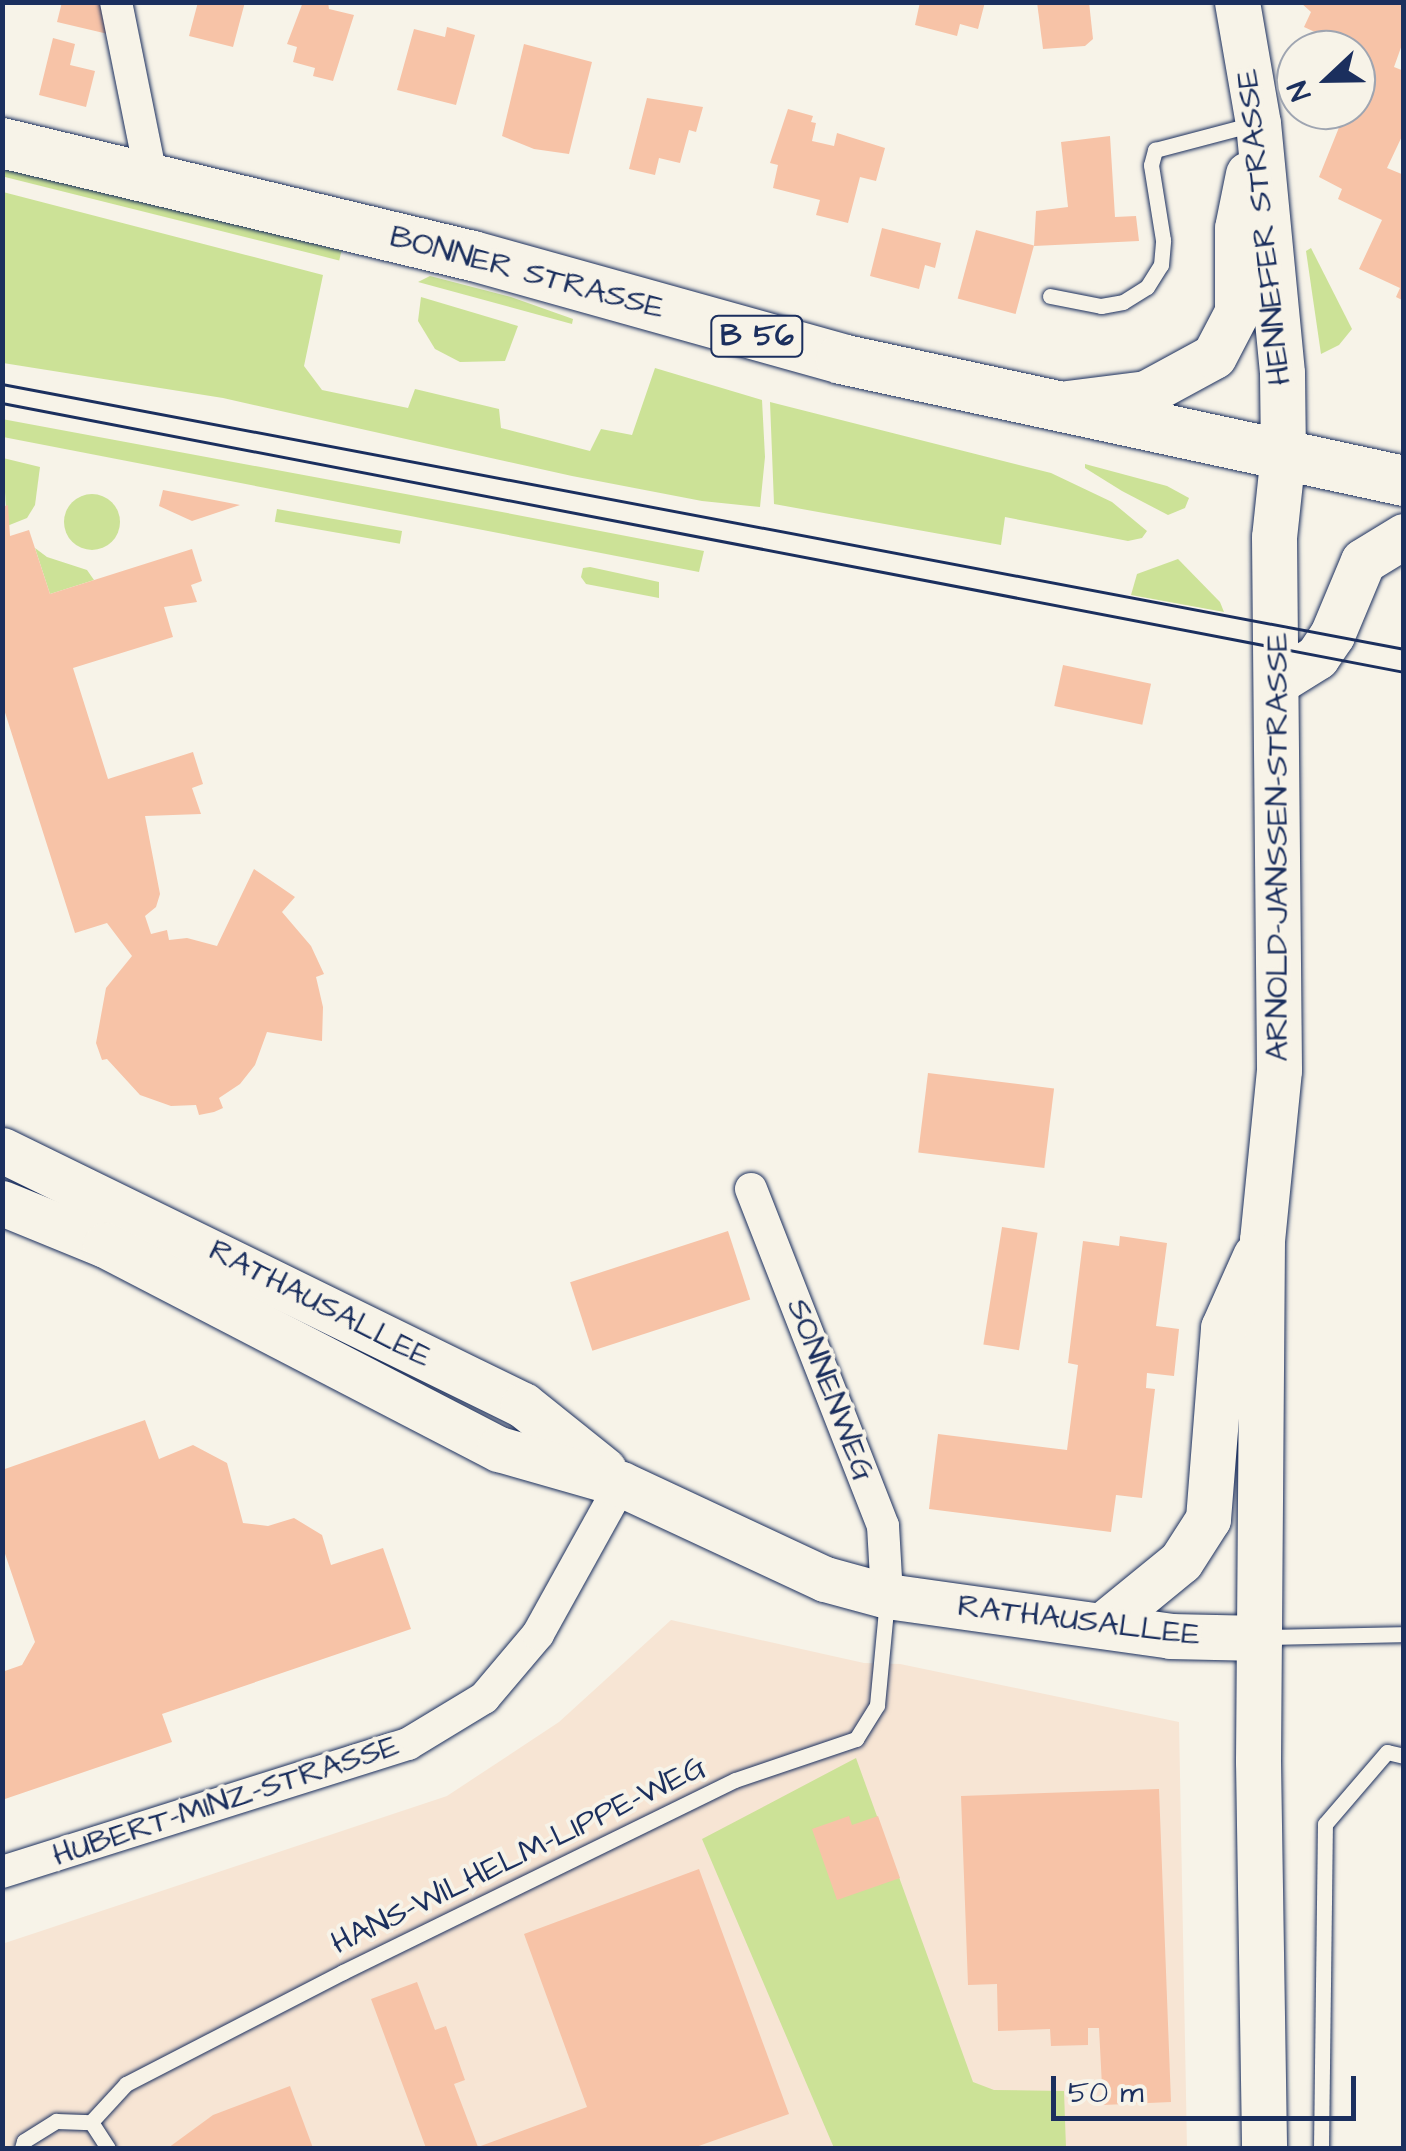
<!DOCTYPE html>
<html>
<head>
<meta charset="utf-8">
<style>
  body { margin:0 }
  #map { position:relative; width:1406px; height:2151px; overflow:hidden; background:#f7f3e8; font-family:"Architects Daughter",sans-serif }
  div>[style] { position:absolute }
  .built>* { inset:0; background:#f7e5d4 }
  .green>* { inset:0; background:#cce297; transform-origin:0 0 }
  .round { border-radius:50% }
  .building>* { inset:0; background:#f7c3a7; transform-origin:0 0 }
  .roads { filter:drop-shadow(0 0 2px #1b2f5e) drop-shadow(0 0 2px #1b2f5e) }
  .lane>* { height:15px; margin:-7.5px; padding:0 7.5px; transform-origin:7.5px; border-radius:7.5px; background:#f7f3e8 }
  .street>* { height:32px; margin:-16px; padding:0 16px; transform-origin:16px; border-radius:16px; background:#f7f3e8 }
  .secondary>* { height:45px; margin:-22.5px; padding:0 22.5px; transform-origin:22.5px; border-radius:22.5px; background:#f7f3e8 }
  .primary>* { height:50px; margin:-25px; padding:0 25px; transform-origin:25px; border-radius:25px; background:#f7f3e8 }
  .tram>* { height:2.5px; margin:-1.25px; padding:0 1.25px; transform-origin:1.25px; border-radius:1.25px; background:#1b2f5e }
  span { translate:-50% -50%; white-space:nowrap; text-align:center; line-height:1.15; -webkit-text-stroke:8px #f7f3e8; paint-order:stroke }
  .shield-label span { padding:2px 8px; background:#f7f3e8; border:2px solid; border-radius:8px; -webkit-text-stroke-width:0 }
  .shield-label { font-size:30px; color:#1b2f5e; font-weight:700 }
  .street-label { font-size:32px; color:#1b2f5e }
  .frame { position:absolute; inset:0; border:5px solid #1b2f5e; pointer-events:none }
  .north { position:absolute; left:1276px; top:30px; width:100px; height:100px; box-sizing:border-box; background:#f7f3e8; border:2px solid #9fa5b1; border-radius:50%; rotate:248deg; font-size:28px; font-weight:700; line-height:40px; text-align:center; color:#1b2f5e }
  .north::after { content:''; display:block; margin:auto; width:35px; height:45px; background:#1b2f5e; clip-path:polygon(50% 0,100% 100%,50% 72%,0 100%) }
  .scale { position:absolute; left:1051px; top:2076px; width:305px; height:45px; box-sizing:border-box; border:5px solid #1b2f5e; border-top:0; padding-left:12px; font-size:30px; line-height:35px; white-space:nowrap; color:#1b2f5e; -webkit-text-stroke:8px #f7f3e8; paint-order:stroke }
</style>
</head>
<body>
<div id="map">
  <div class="built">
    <div style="clip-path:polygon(671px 1620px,864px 1663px,900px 1664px,1179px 1722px,1187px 2148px,3px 2148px,2px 1944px,447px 1796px,559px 1722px)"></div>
  </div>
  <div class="green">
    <div style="left:2px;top:166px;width:350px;height:10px;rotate:14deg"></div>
    <div style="clip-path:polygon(3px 192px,323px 275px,304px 366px,322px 390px,408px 408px,415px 389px,499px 409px,501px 428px,590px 451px,601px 429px,632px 435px,655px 368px,762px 400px,765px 457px,760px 507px,702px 501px,572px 476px,223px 398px,3px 363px)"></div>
    <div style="clip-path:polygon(1311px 248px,1352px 329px,1339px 345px,1321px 354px,1306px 251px)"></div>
    <div style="clip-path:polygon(430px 276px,511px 297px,573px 319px,572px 324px,418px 282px)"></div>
    <div style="clip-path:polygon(421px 297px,518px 326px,505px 361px,460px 362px,435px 349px,418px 321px)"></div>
    <div style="clip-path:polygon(770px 402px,1051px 473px,1112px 502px,1147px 531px,1142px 538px,1128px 541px,1005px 517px,1001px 545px,774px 504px)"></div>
    <div style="clip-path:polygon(2px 419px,486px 509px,704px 551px,699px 572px,3px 437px)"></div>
    <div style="clip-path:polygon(3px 458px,40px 467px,35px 505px,27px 518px,7px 526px)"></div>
    <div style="clip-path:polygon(1085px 464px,1167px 486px,1189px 498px,1185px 508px,1168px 515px,1122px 491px,1085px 468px)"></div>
    <div class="round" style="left:64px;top:494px;width:56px;height:56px"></div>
    <div style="left:277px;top:509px;width:127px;height:13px;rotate:10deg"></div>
    <div style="clip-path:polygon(35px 548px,47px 557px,87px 570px,94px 580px,50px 594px)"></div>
    <div style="clip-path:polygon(1178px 559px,1220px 602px,1224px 612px,1131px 595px,1137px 574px)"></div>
    <div style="clip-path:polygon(590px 567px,659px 582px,659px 598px,586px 584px,581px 577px,583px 568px)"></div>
    <div style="clip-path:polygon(856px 1758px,973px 2082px,994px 2090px,1064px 2091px,1066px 2148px,834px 2148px,702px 1839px)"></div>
  </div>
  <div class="building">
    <div style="clip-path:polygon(62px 2px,101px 2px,108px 34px,57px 22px)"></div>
    <div style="clip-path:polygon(198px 2px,245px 2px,233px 47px,189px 36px)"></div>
    <div style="clip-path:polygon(303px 2px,328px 2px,329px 9px,354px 15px,333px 81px,313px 76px,315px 68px,293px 62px,297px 47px,287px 44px)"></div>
    <div style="clip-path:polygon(920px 2px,985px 2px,978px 29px,960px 24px,957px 36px,915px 25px)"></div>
    <div style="clip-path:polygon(1037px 2px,1089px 2px,1093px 39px,1085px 46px,1043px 49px)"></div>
    <div style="clip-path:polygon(1300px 2px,1404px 2px,1404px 39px,1394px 67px,1404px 71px,1404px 132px,1387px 168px,1404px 175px,1404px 301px,1396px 297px,1400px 288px,1359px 269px,1382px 220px,1338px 199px,1342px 189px,1319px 177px,1342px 120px,1321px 110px,1356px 110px,1356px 50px,1323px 50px,1328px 38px,1304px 27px,1311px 12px)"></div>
    <div style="clip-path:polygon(447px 27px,475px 35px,456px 105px,397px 90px,414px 29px,445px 37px)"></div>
    <div style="clip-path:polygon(53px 38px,75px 44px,70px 65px,95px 71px,86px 107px,39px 95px)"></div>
    <div style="clip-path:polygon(524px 44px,592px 62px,569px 154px,534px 149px,502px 136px)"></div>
    <div style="clip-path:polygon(647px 98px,703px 107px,696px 132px,689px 130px,680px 163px,659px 158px,655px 175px,629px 169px)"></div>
    <div style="clip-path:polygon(788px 109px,813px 116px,811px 122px,816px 123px,812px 141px,834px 146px,837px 133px,885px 148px,876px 181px,860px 177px,848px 223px,816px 215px,820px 200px,773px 188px,778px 165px,770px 163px)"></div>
    <div style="clip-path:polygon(1110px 136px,1115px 217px,1136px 216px,1139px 241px,1034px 246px,1036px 211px,1068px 207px,1061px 142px)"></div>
    <div style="clip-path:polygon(882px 228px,941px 243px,935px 268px,925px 265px,919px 289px,870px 276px)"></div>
    <div style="left:976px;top:230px;width:60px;height:71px;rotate:15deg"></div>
    <div style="clip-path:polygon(163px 490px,240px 505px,192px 521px,159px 506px)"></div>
    <div style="clip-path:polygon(8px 505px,10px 536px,29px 530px,50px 594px,192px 549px,202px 581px,191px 585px,197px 602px,164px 607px,173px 637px,73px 668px,108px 779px,193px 752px,203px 784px,192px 788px,201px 814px,145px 816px,160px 894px,156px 907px,145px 916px,151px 934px,167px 930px,169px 940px,187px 938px,217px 946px,254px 869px,295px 897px,282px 912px,311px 946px,324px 974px,316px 977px,323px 1007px,322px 1041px,267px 1032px,255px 1065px,240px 1084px,219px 1098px,223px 1108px,214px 1112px,199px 1115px,196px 1105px,171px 1106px,140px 1095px,107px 1059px,102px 1060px,96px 1043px,106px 988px,132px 956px,107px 923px,75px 933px,2px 703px,2px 507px)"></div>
    <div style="left:1063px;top:665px;width:90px;height:42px;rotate:12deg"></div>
    <div style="left:928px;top:1073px;width:127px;height:80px;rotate:7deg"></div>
    <div style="left:1002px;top:1227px;width:36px;height:119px;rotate:9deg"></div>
    <div style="left:728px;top:1231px;width:72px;height:166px;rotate:72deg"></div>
    <div style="clip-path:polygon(1120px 1236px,1167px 1243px,1156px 1326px,1179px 1329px,1174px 1376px,1147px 1373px,1146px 1388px,1155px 1389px,1142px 1498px,1116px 1495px,1111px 1532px,929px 1509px,938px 1434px,1067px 1450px,1078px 1365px,1068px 1363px,1083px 1241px,1119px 1246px)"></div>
    <div style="clip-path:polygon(145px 1420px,159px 1459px,193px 1445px,227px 1463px,243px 1523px,268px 1526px,294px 1518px,322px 1535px,331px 1565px,383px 1548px,411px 1629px,162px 1714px,172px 1742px,2px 1800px,2px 1672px,22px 1665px,35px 1642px,2px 1545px,2px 1470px)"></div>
    <div style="clip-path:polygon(1159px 1789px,1171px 2102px,1103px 2105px,1099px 2028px,1088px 2028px,1088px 2045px,1051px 2046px,1050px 2029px,998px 2031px,997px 1984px,968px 1985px,961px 1796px)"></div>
    <div style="clip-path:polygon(849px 1816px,852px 1825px,878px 1816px,900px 1878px,837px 1900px,812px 1829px)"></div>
    <div style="clip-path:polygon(699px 1869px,789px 2114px,693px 2148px,426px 2148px,371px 1999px,417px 1982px,435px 2030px,446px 2026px,465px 2080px,454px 2084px,478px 2147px,587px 2107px,524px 1934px)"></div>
    <div style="clip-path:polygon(290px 2086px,313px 2148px,168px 2148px,213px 2115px)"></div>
  </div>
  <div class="roads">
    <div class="lane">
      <div style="left:1050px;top:296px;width:52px;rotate:11.1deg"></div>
      <div style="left:1101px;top:306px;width:22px;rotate:-10deg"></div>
      <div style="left:1123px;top:302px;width:28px;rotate:-32deg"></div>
      <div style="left:1147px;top:287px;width:26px;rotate:-58deg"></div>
      <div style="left:1161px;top:265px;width:25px;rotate:-85deg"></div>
      <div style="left:1163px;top:240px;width:76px;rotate:-99.1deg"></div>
      <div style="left:1151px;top:165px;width:16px;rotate:-75deg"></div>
      <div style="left:1155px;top:150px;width:102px;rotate:-14.7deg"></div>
      <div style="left:1263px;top:1637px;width:141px;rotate:-1.2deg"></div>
      <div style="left:91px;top:2122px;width:52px;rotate:-47.4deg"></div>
      <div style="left:126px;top:2084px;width:244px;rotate:-27.3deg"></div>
      <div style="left:343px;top:1972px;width:436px;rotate:-26.1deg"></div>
      <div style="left:735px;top:1780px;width:128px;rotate:-18.7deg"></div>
      <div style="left:856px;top:1739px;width:40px;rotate:-58deg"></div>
      <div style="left:877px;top:1705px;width:106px;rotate:-84.6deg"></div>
      <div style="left:22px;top:2148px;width:7px;rotate:-74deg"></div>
      <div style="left:24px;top:2141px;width:38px;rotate:-32deg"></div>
      <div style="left:56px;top:2121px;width:35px;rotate:2deg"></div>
      <div style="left:91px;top:2122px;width:31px;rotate:57deg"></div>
      <div style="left:1321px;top:2148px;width:324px;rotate:-89.3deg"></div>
      <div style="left:1325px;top:1824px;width:95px;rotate:-49.3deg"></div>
      <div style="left:1387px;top:1752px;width:17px;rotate:13deg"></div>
    </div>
    <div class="street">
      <div style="left:116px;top:2px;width:183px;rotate:78.6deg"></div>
      <div style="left:751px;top:1189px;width:362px;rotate:68.6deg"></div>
      <div style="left:883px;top:1526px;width:70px;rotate:86.7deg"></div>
      <div style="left:2px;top:1872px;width:426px;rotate:-17.5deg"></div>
      <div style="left:408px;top:1744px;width:89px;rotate:-31.2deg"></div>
      <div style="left:484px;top:1698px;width:84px;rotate:-49.8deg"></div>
      <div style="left:538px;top:1634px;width:171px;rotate:-61deg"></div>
    </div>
    <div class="secondary">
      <div style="left:1237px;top:2px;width:123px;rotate:80.2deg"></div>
      <div style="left:1258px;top:123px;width:251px;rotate:84.5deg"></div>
      <div style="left:1282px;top:373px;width:80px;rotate:89.3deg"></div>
      <div style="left:1283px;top:453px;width:84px;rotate:96.1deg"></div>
      <div style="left:1274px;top:537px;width:533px;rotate:89.46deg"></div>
      <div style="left:1279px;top:1070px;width:171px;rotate:95.7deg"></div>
      <div style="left:1262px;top:1240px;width:521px;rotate:90.44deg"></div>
      <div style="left:1258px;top:1761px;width:387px;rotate:89.1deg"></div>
      <div style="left:1067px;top:403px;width:80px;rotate:-7.2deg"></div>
      <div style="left:1146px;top:393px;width:77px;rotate:-28.6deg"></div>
      <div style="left:1214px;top:356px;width:50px;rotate:-62.4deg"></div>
      <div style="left:1237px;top:312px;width:84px;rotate:-90deg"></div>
      <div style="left:1237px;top:228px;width:55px;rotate:-78.5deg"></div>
      <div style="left:1277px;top:682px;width:47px;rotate:-32deg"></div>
      <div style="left:1317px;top:657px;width:27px;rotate:-56deg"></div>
      <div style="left:1332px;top:635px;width:80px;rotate:-67.3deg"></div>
      <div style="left:1363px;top:561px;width:48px;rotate:-31.4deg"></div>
      <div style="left:2px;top:1150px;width:580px;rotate:26.08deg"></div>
      <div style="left:523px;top:1405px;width:104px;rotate:38.7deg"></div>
      <div style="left:2px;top:1203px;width:111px;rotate:22.2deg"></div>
      <div style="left:105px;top:1245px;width:444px;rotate:27.4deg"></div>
      <div style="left:499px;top:1449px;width:127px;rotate:16deg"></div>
      <div style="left:621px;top:1484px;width:225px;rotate:25deg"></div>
      <div style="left:825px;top:1579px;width:64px;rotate:15.3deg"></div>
      <div style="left:887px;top:1596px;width:286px;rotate:8deg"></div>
      <div style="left:1170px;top:1636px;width:90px;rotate:1.3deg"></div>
      <div style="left:1104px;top:1624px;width:99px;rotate:-39.3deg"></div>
      <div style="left:1181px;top:1561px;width:50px;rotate:-57.3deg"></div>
      <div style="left:1208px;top:1519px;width:192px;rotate:-85.5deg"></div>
      <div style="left:1223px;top:1328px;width:79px;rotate:-66deg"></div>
    </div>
    <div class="primary">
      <div style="left:2px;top:143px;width:484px;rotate:13.5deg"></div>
      <div style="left:473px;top:256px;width:382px;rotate:15.6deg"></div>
      <div style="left:841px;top:359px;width:576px;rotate:12.23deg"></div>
    </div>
  </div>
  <div class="tram">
    <div style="left:2px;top:384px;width:1427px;rotate:10.7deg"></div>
    <div style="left:2px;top:403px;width:1428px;rotate:10.86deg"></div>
  </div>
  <div class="shield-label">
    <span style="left:757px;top:336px">B 56</span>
  </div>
  <div class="street-label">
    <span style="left:1264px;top:227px;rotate:-96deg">HENNEFER STRASSE</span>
    <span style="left:527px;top:273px;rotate:15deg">BONNER STRASSE</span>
    <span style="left:1278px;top:847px;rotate:-90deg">ARNOLD-JANSSEN-STRASSE</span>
    <span style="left:320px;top:1304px;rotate:27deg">RATHAUSALLEE</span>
    <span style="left:830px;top:1390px;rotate:69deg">SONNENWEG</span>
    <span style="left:1079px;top:1621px;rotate:7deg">RATHAUSALLEE</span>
    <span style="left:226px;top:1801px;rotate:-18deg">HUBERT-MINZ-STRASSE</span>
    <span style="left:519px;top:1856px;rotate:-26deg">HANS-WILHELM-LIPPE-WEG</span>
  </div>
  <div class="frame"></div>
  <div class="north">N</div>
  <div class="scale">50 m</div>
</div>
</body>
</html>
